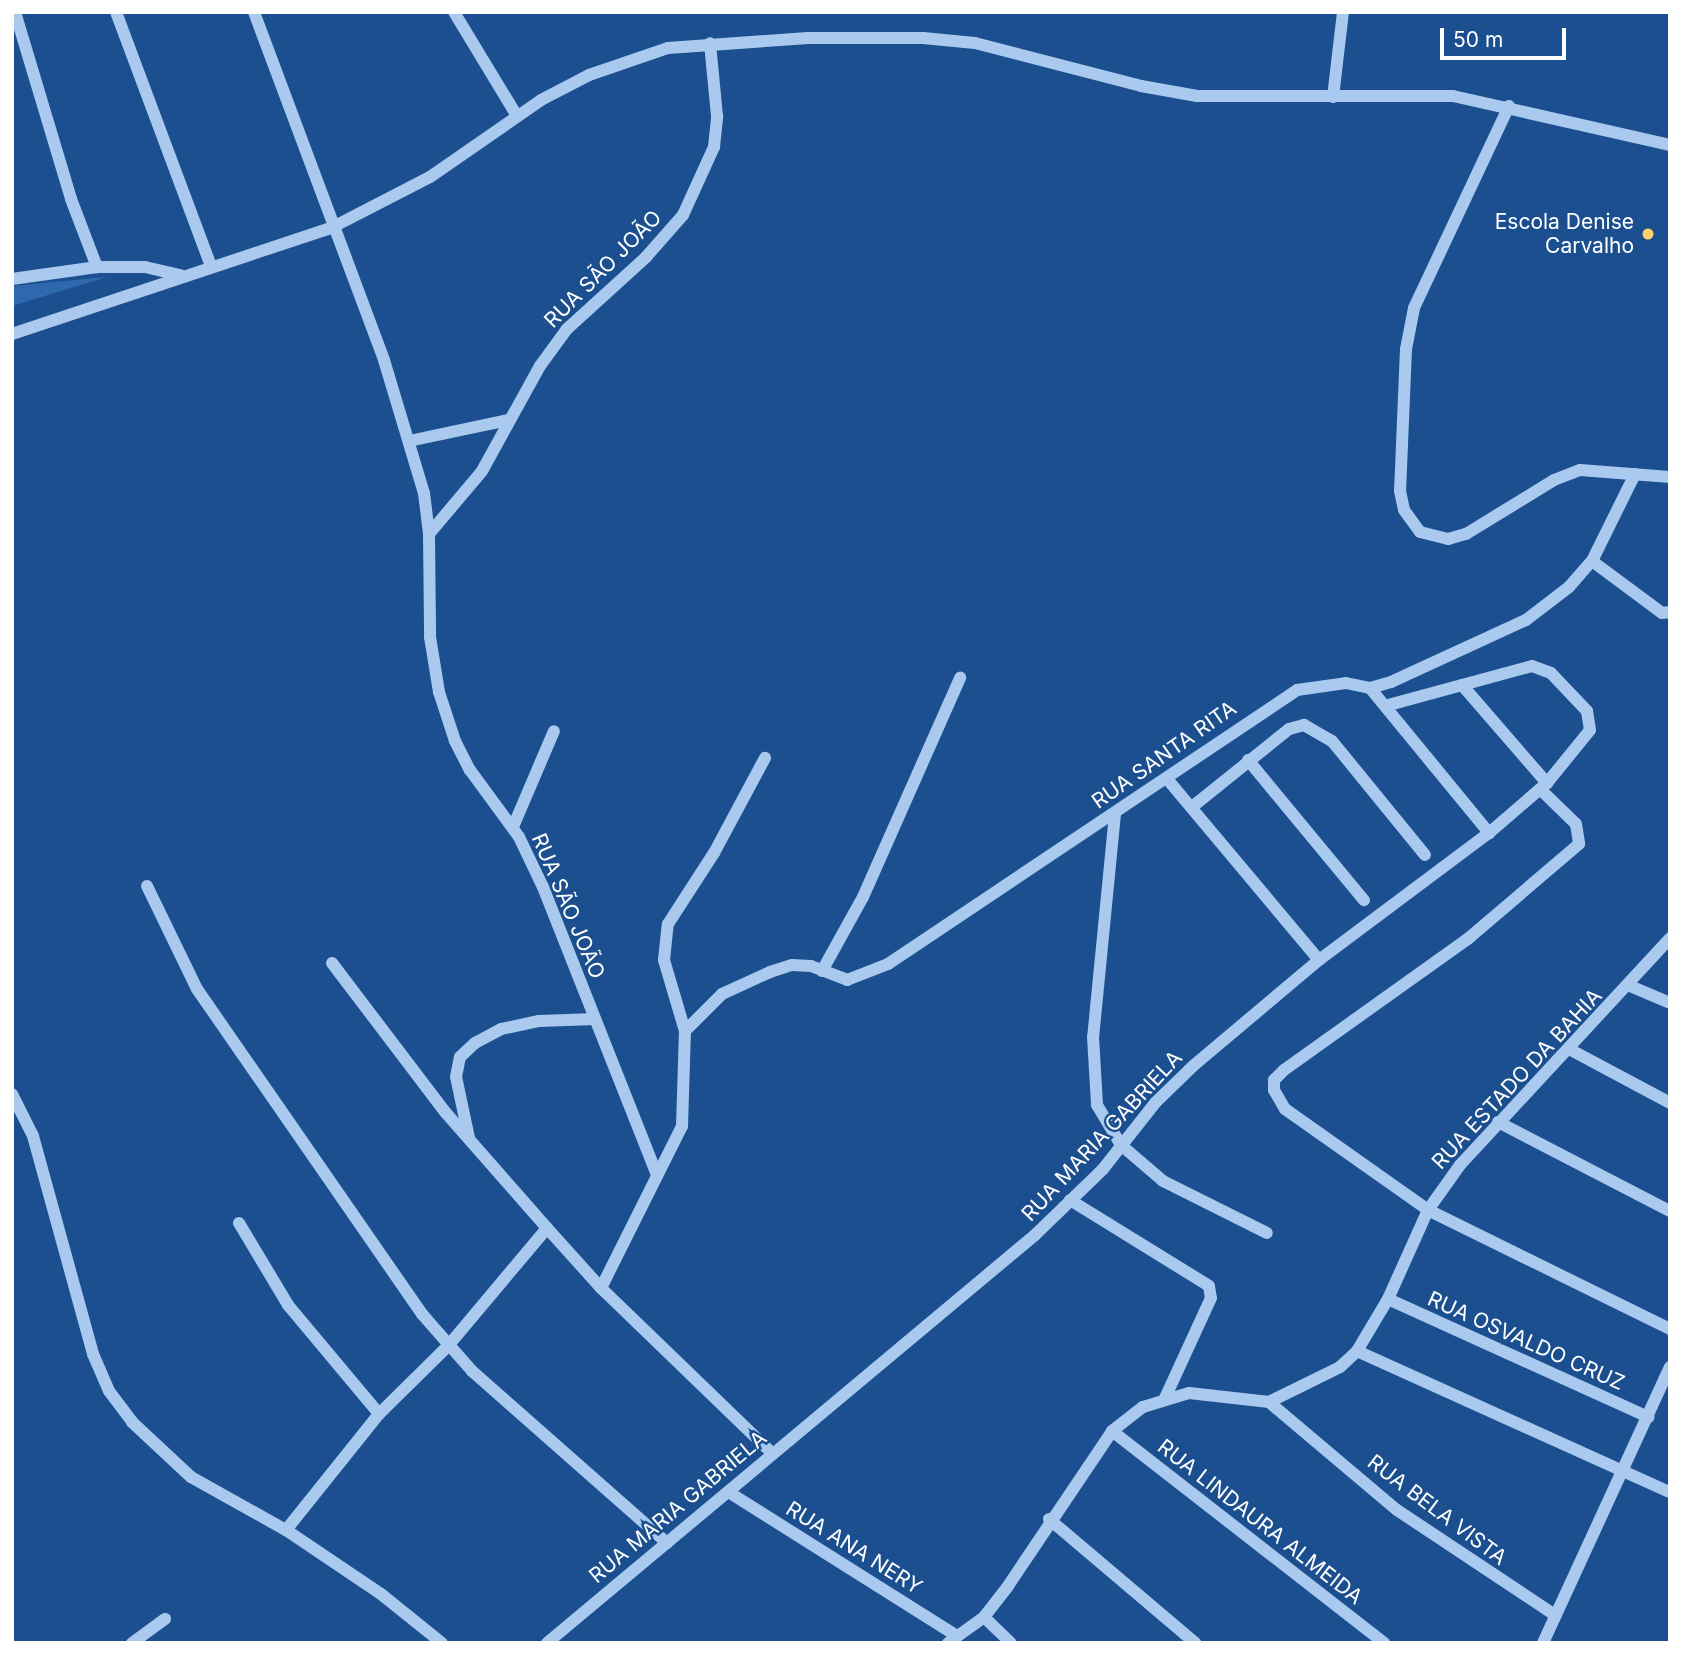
<!DOCTYPE html>
<html>
<head>
<meta charset="utf-8">
<style>
  body { margin:0 }
  #map { position:relative; width:1682px; height:1655px; overflow:hidden; background:#1b4f8f; font-family:Inter,sans-serif }
  div>[style] { position:absolute }
  .green>* { inset:0; background:#2e69ad }
  .minor>* { height:12px; margin:-6px; padding:0 6px; transform-origin:6px; border-radius:6px; background:#a9c9ee }
  .dots>* { width:19px; height:19px; translate:-50% -50%; box-sizing:border-box; border:4px solid #1b4f8f; border-radius:50% }
  span { translate:-50% -50%; white-space:nowrap; text-align:center; line-height:1.15; -webkit-text-stroke:5px #1b4f8f; paint-order:stroke }
  .poi-label { font-size:21px; color:#fff }
  .right { translate:-100% -50%; text-align:right }
  .street-label { font-size:21px; color:#fff }
  .frame { position:absolute; inset:0; border:14px solid #fff; pointer-events:none }
  .scale { position:absolute; left:1440px; top:28px; width:126px; height:32px; box-sizing:border-box; border:4px solid #fff; border-top:0; padding-left:9px; font-size:21px; line-height:24px; white-space:nowrap; color:#fff; -webkit-text-stroke:5px #1b4f8f; paint-order:stroke }
</style>
</head>
<body>
<div id="map">
  <div class="green">
    <div style="clip-path:polygon(107px 277px,12px 306px,12px 286px)"></div>
  </div>
  <div class="minor">
    <div style="left:15px;top:12px;width:195px;rotate:73.3deg"></div>
    <div style="left:71px;top:199px;width:73px;rotate:69.1deg"></div>
    <div style="left:116px;top:12px;width:271px;rotate:69.5deg"></div>
    <div style="left:254px;top:12px;width:371px;rotate:69.5deg"></div>
    <div style="left:384px;top:360px;width:139px;rotate:73.3deg"></div>
    <div style="left:424px;top:493px;width:41px;rotate:83deg"></div>
    <div style="left:429px;top:534px;width:103px;rotate:89.4deg"></div>
    <div style="left:430px;top:637px;width:56px;rotate:80.7deg"></div>
    <div style="left:439px;top:692px;width:52px;rotate:71.9deg"></div>
    <div style="left:455px;top:741px;width:33px;rotate:63deg"></div>
    <div style="left:470px;top:770px;width:83px;rotate:53.8deg"></div>
    <div style="left:519px;top:837px;width:55px;rotate:64.4deg"></div>
    <div style="left:543px;top:887px;width:310px;rotate:68.4deg"></div>
    <div style="left:454px;top:12px;width:122px;rotate:58.8deg"></div>
    <div style="left:1333px;top:97px;width:86px;rotate:-83.3deg"></div>
    <div style="left:1509px;top:106px;width:223px;rotate:115.2deg"></div>
    <div style="left:1414px;top:308px;width:42px;rotate:101deg"></div>
    <div style="left:1406px;top:349px;width:142px;rotate:92.4deg"></div>
    <div style="left:1400px;top:491px;width:19px;rotate:78deg"></div>
    <div style="left:1404px;top:510px;width:27px;rotate:54deg"></div>
    <div style="left:1420px;top:532px;width:29px;rotate:14deg"></div>
    <div style="left:1448px;top:539px;width:19px;rotate:-16deg"></div>
    <div style="left:1466px;top:534px;width:103px;rotate:-31.5deg"></div>
    <div style="left:1554px;top:480px;width:28px;rotate:-21deg"></div>
    <div style="left:1580px;top:470px;width:90px;rotate:4.4deg"></div>
    <div style="left:12px;top:279px;width:86px;rotate:-8deg"></div>
    <div style="left:97px;top:267px;width:48px"></div>
    <div style="left:145px;top:267px;width:37px;rotate:13deg"></div>
    <div style="left:12px;top:334px;width:336px;rotate:-18.4deg"></div>
    <div style="left:331px;top:228px;width:111px;rotate:-27.3deg"></div>
    <div style="left:430px;top:177px;width:135px;rotate:-34.7deg"></div>
    <div style="left:541px;top:100px;width:54px;rotate:-27.5deg"></div>
    <div style="left:589px;top:75px;width:83px;rotate:-18.9deg"></div>
    <div style="left:668px;top:48px;width:140px;rotate:-4.1deg"></div>
    <div style="left:808px;top:38px;width:115px"></div>
    <div style="left:923px;top:38px;width:52px;rotate:5.5deg"></div>
    <div style="left:975px;top:43px;width:171px;rotate:14.5deg"></div>
    <div style="left:1141px;top:86px;width:57px;rotate:10.1deg"></div>
    <div style="left:1197px;top:96px;width:256px"></div>
    <div style="left:1453px;top:96px;width:222px;rotate:12.7deg"></div>
    <div style="left:409px;top:441px;width:102px;rotate:-11.9deg"></div>
    <div style="left:429px;top:534px;width:82px;rotate:-49.9deg"></div>
    <div style="left:482px;top:471px;width:120px;rotate:-61.1deg"></div>
    <div style="left:540px;top:366px;width:46px;rotate:-53.9deg"></div>
    <div style="left:567px;top:329px;width:107px;rotate:-42.3deg"></div>
    <div style="left:646px;top:257px;width:56px;rotate:-48.6deg"></div>
    <div style="left:683px;top:215px;width:75px;rotate:-65.5deg"></div>
    <div style="left:714px;top:147px;width:31px;rotate:-84deg"></div>
    <div style="left:717px;top:116px;width:73px;rotate:-95.5deg"></div>
    <div style="left:1592px;top:561px;width:87px;rotate:36.6deg"></div>
    <div style="left:1662px;top:613px;width:8px;rotate:-7deg"></div>
    <div style="left:1462px;top:685px;width:130px;rotate:49.1deg"></div>
    <div style="left:1370px;top:688px;width:188px;rotate:50.6deg"></div>
    <div style="left:1248px;top:760px;width:182px;rotate:50.4deg"></div>
    <div style="left:1168px;top:780px;width:235px;rotate:50deg"></div>
    <div style="left:1540px;top:789px;width:50px;rotate:44.2deg"></div>
    <div style="left:1576px;top:824px;width:20px;rotate:81deg"></div>
    <div style="left:1579px;top:844px;width:145px;rotate:139.5deg"></div>
    <div style="left:1469px;top:938px;width:227px;rotate:144.5deg"></div>
    <div style="left:1284px;top:1070px;width:14px;rotate:135deg"></div>
    <div style="left:1274px;top:1080px;width:10px;rotate:90deg"></div>
    <div style="left:1274px;top:1090px;width:22px;rotate:60deg"></div>
    <div style="left:1285px;top:1109px;width:175px;rotate:35.2deg"></div>
    <div style="left:1428px;top:1210px;width:270px;rotate:26.2deg"></div>
    <div style="left:1192px;top:807px;width:124px;rotate:-38.8deg"></div>
    <div style="left:1289px;top:729px;width:16px;rotate:-15deg"></div>
    <div style="left:1304px;top:725px;width:32px;rotate:30deg"></div>
    <div style="left:1332px;top:741px;width:147px;rotate:50.8deg"></div>
    <div style="left:1115px;top:814px;width:224px;rotate:95.6deg"></div>
    <div style="left:1093px;top:1037px;width:68px;rotate:86.6deg"></div>
    <div style="left:1097px;top:1105px;width:47px;rotate:59deg"></div>
    <div style="left:1121px;top:1145px;width:55px;rotate:40.6deg"></div>
    <div style="left:1163px;top:1181px;width:116px;rotate:26.6deg"></div>
    <div style="left:513px;top:827px;width:104px;rotate:-66.9deg"></div>
    <div style="left:147px;top:886px;width:114px;rotate:64.1deg"></div>
    <div style="left:197px;top:989px;width:395px;rotate:55.3deg"></div>
    <div style="left:422px;top:1314px;width:76px;rotate:48.7deg"></div>
    <div style="left:472px;top:1371px;width:260px;rotate:41.4deg"></div>
    <div style="left:332px;top:963px;width:188px;rotate:52.8deg"></div>
    <div style="left:446px;top:1113px;width:153px;rotate:48.7deg"></div>
    <div style="left:547px;top:1228px;width:81px;rotate:48deg"></div>
    <div style="left:601px;top:1288px;width:238px;rotate:44deg"></div>
    <div style="left:822px;top:971px;width:85px;rotate:-61deg"></div>
    <div style="left:863px;top:897px;width:240px;rotate:-66.1deg"></div>
    <div style="left:1630px;top:986px;width:43px;rotate:23deg"></div>
    <div style="left:685px;top:1031px;width:52px;rotate:-45deg"></div>
    <div style="left:722px;top:994px;width:53px;rotate:-24.6deg"></div>
    <div style="left:770px;top:972px;width:23px;rotate:-18deg"></div>
    <div style="left:792px;top:965px;width:19px;rotate:3deg"></div>
    <div style="left:811px;top:966px;width:39px;rotate:21deg"></div>
    <div style="left:847px;top:980px;width:44px;rotate:-21.3deg"></div>
    <div style="left:888px;top:964px;width:492px;rotate:-33.8deg"></div>
    <div style="left:1297px;top:690px;width:49px;rotate:-8.1deg"></div>
    <div style="left:1346px;top:683px;width:25px;rotate:12deg"></div>
    <div style="left:1370px;top:688px;width:22px;rotate:-16deg"></div>
    <div style="left:1391px;top:682px;width:149px;rotate:-24.7deg"></div>
    <div style="left:1526px;top:620px;width:54px;rotate:-37.5deg"></div>
    <div style="left:1569px;top:587px;width:35px;rotate:-49deg"></div>
    <div style="left:1592px;top:561px;width:97px;rotate:-63.7deg"></div>
    <div style="left:1569px;top:1049px;width:115px;rotate:28.1deg"></div>
    <div style="left:12px;top:1094px;width:47px;rotate:63.4deg"></div>
    <div style="left:33px;top:1136px;width:226px;rotate:74.6deg"></div>
    <div style="left:93px;top:1354px;width:40px;rotate:66.6deg"></div>
    <div style="left:109px;top:1391px;width:39px;rotate:53deg"></div>
    <div style="left:132px;top:1422px;width:81px;rotate:43deg"></div>
    <div style="left:191px;top:1477px;width:109px;rotate:29.2deg"></div>
    <div style="left:286px;top:1530px;width:115px;rotate:34deg"></div>
    <div style="left:381px;top:1594px;width:78px;rotate:38.8deg"></div>
    <div style="left:1498px;top:1122px;width:194px;rotate:27.4deg"></div>
    <div style="left:469px;top:1138px;width:62px;rotate:-102deg"></div>
    <div style="left:456px;top:1077px;width:20px;rotate:-79deg"></div>
    <div style="left:460px;top:1057px;width:21px;rotate:-43deg"></div>
    <div style="left:475px;top:1043px;width:30px;rotate:-28deg"></div>
    <div style="left:501px;top:1029px;width:39px;rotate:-12deg"></div>
    <div style="left:539px;top:1021px;width:56px;rotate:-2deg"></div>
    <div style="left:1070px;top:1200px;width:163px;rotate:31.7deg"></div>
    <div style="left:1209px;top:1286px;width:12px;rotate:81deg"></div>
    <div style="left:1211px;top:1298px;width:110px;rotate:114.7deg"></div>
    <div style="left:239px;top:1223px;width:96px;rotate:59.1deg"></div>
    <div style="left:288px;top:1305px;width:142px;rotate:50.1deg"></div>
    <div style="left:601px;top:1288px;width:181px;rotate:-63.4deg"></div>
    <div style="left:682px;top:1126px;width:95px;rotate:-88.2deg"></div>
    <div style="left:685px;top:1031px;width:74px;rotate:-106.5deg"></div>
    <div style="left:664px;top:960px;width:36px;rotate:-84deg"></div>
    <div style="left:668px;top:924px;width:85px;rotate:-57.1deg"></div>
    <div style="left:714px;top:853px;width:108px;rotate:-61.8deg"></div>
    <div style="left:1388px;top:1299px;width:286px;rotate:24.4deg"></div>
    <div style="left:1357px;top:1351px;width:343px;rotate:24.3deg"></div>
    <div style="left:1269px;top:1402px;width:79px;rotate:-26.2deg"></div>
    <div style="left:1340px;top:1367px;width:23px;rotate:-43deg"></div>
    <div style="left:1357px;top:1351px;width:61px;rotate:-59.2deg"></div>
    <div style="left:1388px;top:1299px;width:98px;rotate:-65.8deg"></div>
    <div style="left:1428px;top:1210px;width:55px;rotate:-54.6deg"></div>
    <div style="left:1460px;top:1165px;width:309px;rotate:-47.2deg"></div>
    <div style="left:1112px;top:1431px;width:345px;rotate:37.9deg"></div>
    <div style="left:730px;top:1493px;width:268px;rotate:32.2deg"></div>
    <div style="left:1049px;top:1519px;width:192px;rotate:40.3deg"></div>
    <div style="left:286px;top:1530px;width:149px;rotate:-51.3deg"></div>
    <div style="left:379px;top:1414px;width:97px;rotate:-44.6deg"></div>
    <div style="left:448px;top:1346px;width:154px;rotate:-50deg"></div>
    <div style="left:984px;top:1617px;width:37px;rotate:44deg"></div>
    <div style="left:132px;top:1643px;width:41px;rotate:-36deg"></div>
    <div style="left:547px;top:1643px;width:636px;rotate:-39.9deg"></div>
    <div style="left:1035px;top:1235px;width:95px;rotate:-44.1deg"></div>
    <div style="left:1103px;top:1169px;width:85px;rotate:-51.7deg"></div>
    <div style="left:1156px;top:1102px;width:52px;rotate:-44.2deg"></div>
    <div style="left:1193px;top:1066px;width:165px;rotate:-40.1deg"></div>
    <div style="left:1319px;top:960px;width:212px;rotate:-36.8deg"></div>
    <div style="left:1489px;top:833px;width:77px;rotate:-40.8deg"></div>
    <div style="left:1547px;top:783px;width:68px;rotate:-50.9deg"></div>
    <div style="left:1590px;top:730px;width:19px;rotate:-99deg"></div>
    <div style="left:1587px;top:711px;width:52px;rotate:-133.5deg"></div>
    <div style="left:1551px;top:673px;width:20px;rotate:-160deg"></div>
    <div style="left:1532px;top:666px;width:152px;rotate:164.8deg"></div>
    <div style="left:948px;top:1643px;width:44px;rotate:-35.8deg"></div>
    <div style="left:984px;top:1617px;width:39px;rotate:-52deg"></div>
    <div style="left:1008px;top:1586px;width:187px;rotate:-56.1deg"></div>
    <div style="left:1112px;top:1431px;width:39px;rotate:-38deg"></div>
    <div style="left:1143px;top:1407px;width:48px;rotate:-16.9deg"></div>
    <div style="left:1189px;top:1393px;width:81px;rotate:6.4deg"></div>
    <div style="left:1269px;top:1402px;width:167px;rotate:40.2deg"></div>
    <div style="left:1397px;top:1510px;width:190px;rotate:33.6deg"></div>
    <div style="left:1543px;top:1643px;width:304px;rotate:-65.3deg"></div>
  </div>
  <div class="dots">
    <div style="left:1648px;top:234px;background:#ffd166"></div>
  </div>
  <div class="poi-label">
    <span class="right" style="left:1634px;top:234px">Escola Denise<br>Carvalho</span>
  </div>
  <div class="street-label">
    <span style="left:603px;top:269px;rotate:-45deg">RUA SÃO JOÃO</span>
    <span style="left:1164px;top:755px;rotate:-35deg">RUA SANTA RITA</span>
    <span style="left:568px;top:906px;rotate:67deg">RUA SÃO JOÃO</span>
    <span style="left:1517px;top:1079px;rotate:-47deg">RUA ESTADO DA BAHIA</span>
    <span style="left:1102px;top:1136px;rotate:-47deg">RUA MARIA GABRIELA</span>
    <span style="left:1526px;top:1341px;rotate:24deg">RUA OSVALDO CRUZ</span>
    <span style="left:678px;top:1507px;rotate:-40deg">RUA MARIA GABRIELA</span>
    <span style="left:1437px;top:1510px;rotate:37deg">RUA BELA VISTA</span>
    <span style="left:1260px;top:1522px;rotate:38deg">RUA LINDAURA ALMEIDA</span>
    <span style="left:854px;top:1548px;rotate:32deg">RUA ANA NERY</span>
  </div>
  <div class="frame"></div>
  <div class="scale">50 m</div>
</div>
</body>
</html>
